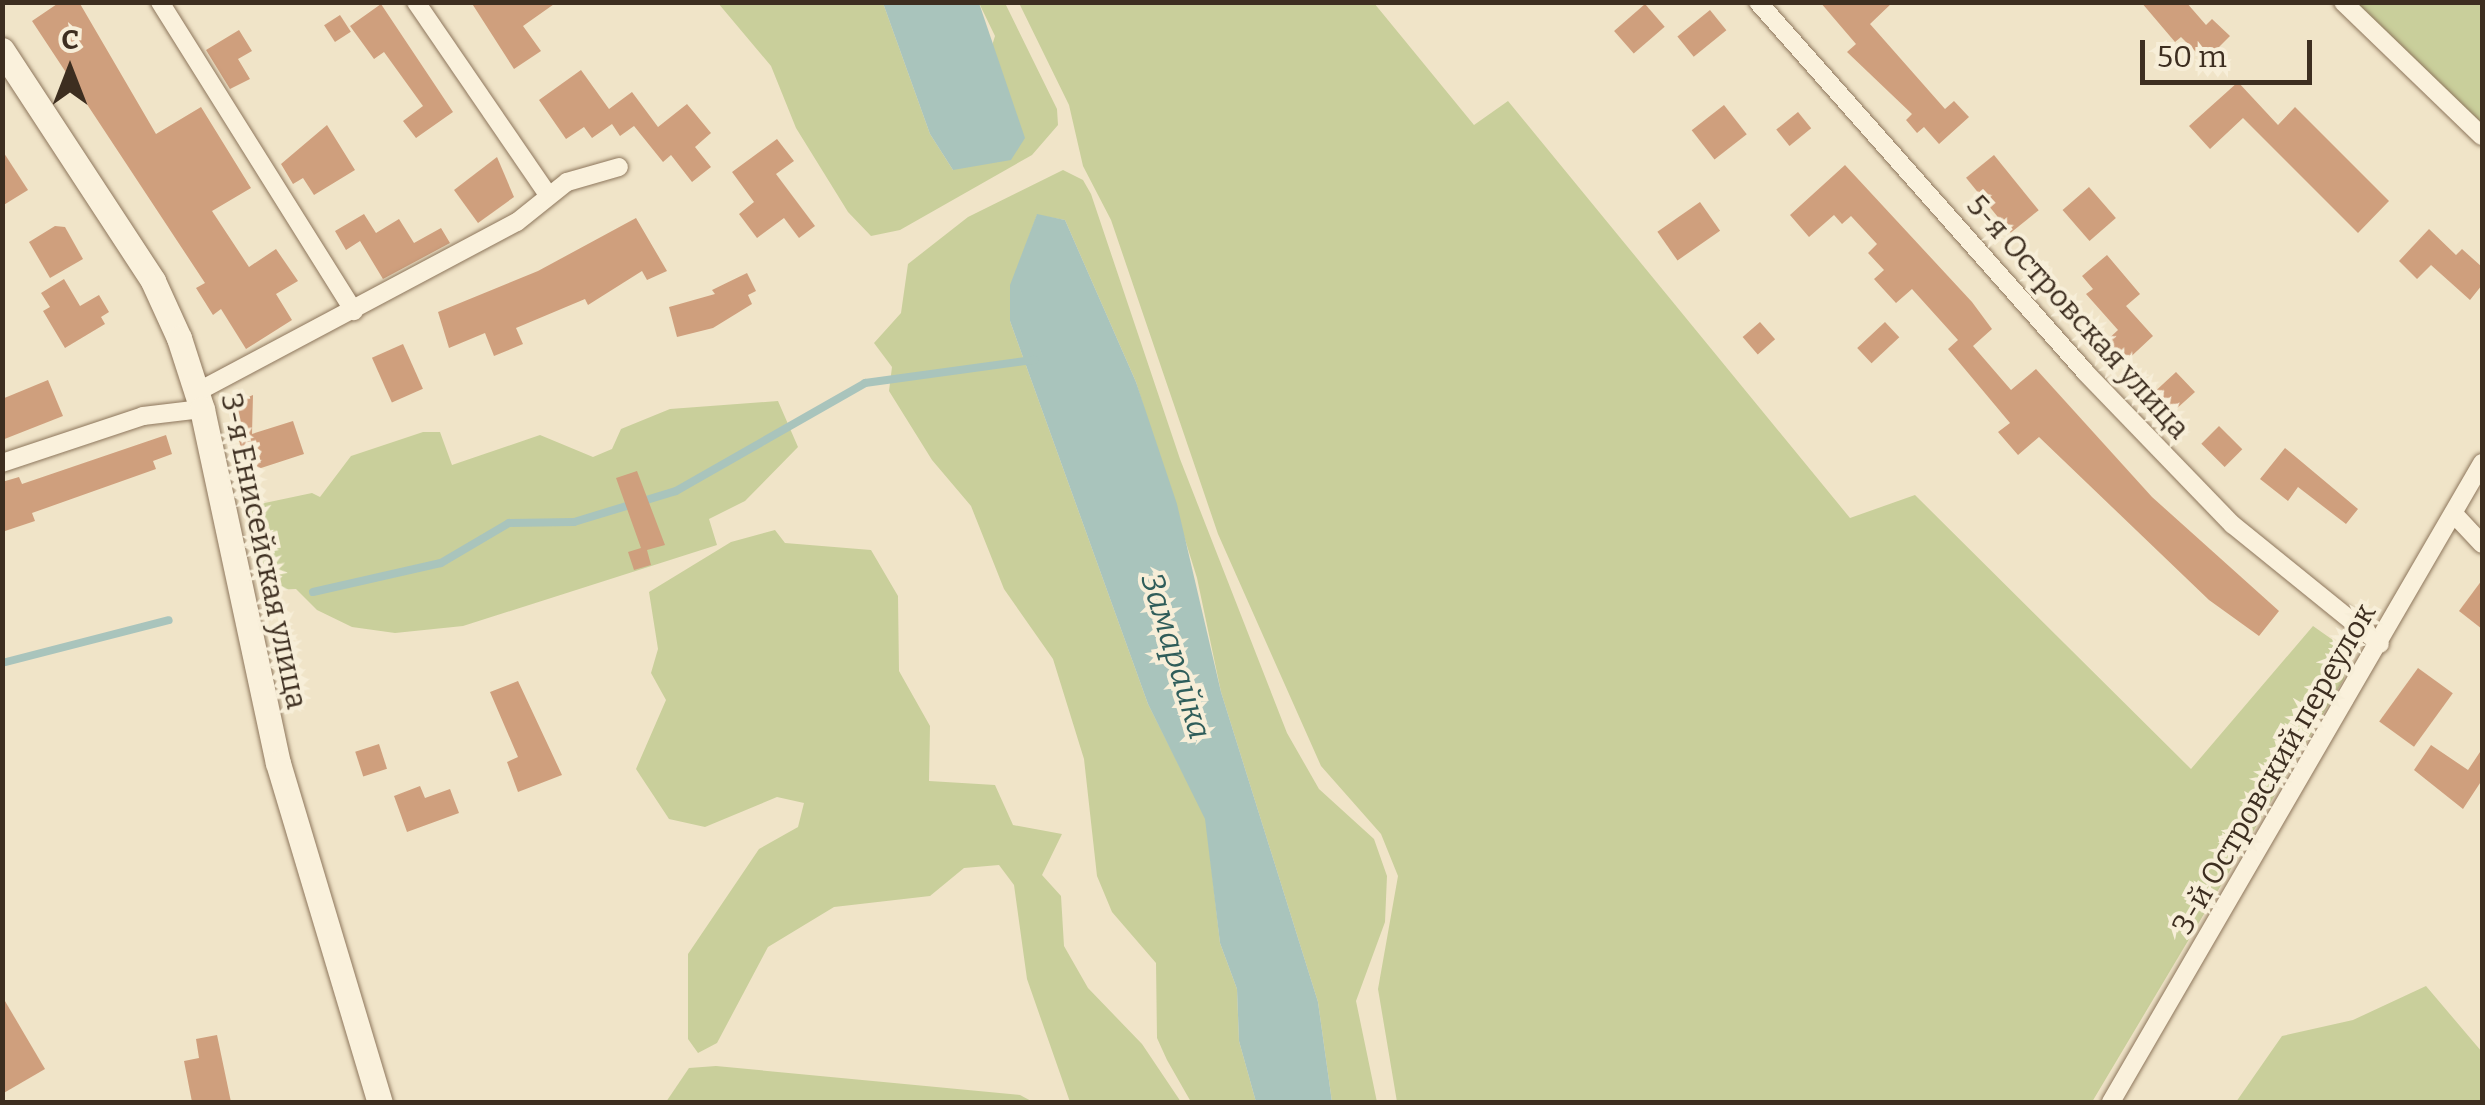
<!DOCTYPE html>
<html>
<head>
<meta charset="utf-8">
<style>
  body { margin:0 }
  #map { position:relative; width:2485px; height:1105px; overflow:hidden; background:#f0e4c8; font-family:Bitter,serif }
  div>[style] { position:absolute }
  .green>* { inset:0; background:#c9cf9b }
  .water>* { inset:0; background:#a9c4bc }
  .stream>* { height:8px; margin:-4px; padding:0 4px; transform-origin:4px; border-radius:4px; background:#a9c4bc }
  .building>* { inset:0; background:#cf9f7d; transform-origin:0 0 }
  .roads { filter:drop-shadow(0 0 2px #8d765c) drop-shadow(0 0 2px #8d765c) }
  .street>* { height:18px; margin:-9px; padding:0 9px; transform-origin:9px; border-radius:9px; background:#faf1dc }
  .secondary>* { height:25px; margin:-12.5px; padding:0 12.5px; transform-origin:12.5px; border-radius:12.5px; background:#faf1dc }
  span { translate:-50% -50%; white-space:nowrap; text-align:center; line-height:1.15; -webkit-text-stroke:8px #f7eed8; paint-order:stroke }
  .street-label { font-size:30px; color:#3d2e20 }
  .water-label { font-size:32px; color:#2f5d5a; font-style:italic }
  .frame { position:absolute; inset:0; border:5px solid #3d2e20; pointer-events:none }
  .north { position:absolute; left:20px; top:20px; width:100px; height:100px; -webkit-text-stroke:8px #f7eed8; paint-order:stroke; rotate:0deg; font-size:28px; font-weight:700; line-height:40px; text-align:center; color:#3d2e20 }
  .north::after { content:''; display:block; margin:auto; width:35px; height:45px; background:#3d2e20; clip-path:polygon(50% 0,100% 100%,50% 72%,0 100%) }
  .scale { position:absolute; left:2140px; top:40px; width:172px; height:45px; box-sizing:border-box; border:5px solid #3d2e20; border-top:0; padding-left:12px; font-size:30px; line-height:35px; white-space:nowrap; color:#3d2e20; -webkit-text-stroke:8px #f7eed8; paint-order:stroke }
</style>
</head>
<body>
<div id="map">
  <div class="green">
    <div style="clip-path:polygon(718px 3px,883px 3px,930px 134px,953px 170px,995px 36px,979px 3px,1005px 3px,1057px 109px,1058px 125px,1032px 155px,900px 230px,871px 236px,848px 212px,796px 128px,771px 66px)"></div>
    <div style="clip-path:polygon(1019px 3px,1374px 3px,1474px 125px,1508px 101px,1850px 518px,1915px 495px,2191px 769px,2313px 626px,2347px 650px,2344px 679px,2092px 1102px,1397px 1102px,1378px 989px,1398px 876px,1381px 834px,1321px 766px,1218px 534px,1111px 220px,1083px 166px,1069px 105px)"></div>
    <div style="clip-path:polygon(2355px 3px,2482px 3px,2482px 125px)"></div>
    <div style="clip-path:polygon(1063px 170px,1083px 180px,1091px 194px,1180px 459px,1287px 733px,1319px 789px,1374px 839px,1387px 876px,1385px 922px,1356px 1001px,1377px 1102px,1332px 1102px,1318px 1002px,1221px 692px,1197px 578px,1136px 382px,1065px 220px,1037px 215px,1011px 285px,1010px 321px,1148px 704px,1206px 819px,1220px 943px,1237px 989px,1239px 1041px,1256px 1102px,1191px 1102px,1167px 1060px,1157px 1038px,1156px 963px,1112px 912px,1097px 876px,1084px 759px,1053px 659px,1004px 589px,971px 506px,932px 460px,889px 391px,892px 367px,874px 343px,901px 313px,908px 264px,968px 217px)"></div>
    <div style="clip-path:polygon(778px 401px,798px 447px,745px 501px,709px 519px,717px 545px,463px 626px,395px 633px,352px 627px,317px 610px,296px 589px,269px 590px,251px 506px,312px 493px,320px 497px,351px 456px,423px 432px,440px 432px,452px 465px,540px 435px,593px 457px,612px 449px,621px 429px,670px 409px)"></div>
    <div style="clip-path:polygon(775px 530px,785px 543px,871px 550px,898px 596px,899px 671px,930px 726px,929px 781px,995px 785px,1013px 825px,1062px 834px,1042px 875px,1061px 896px,1064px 946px,1088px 988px,1142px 1044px,1181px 1102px,1070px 1102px,1027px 979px,1014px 885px,999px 865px,964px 868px,930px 896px,834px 907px,768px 947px,717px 1043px,698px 1053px,688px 1039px,688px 954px,759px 849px,798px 827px,804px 803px,777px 797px,705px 827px,669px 819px,636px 769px,666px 700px,651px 673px,658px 649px,649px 592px,731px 542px)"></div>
    <div style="clip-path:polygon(2426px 986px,2482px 1052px,2482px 1102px,2236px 1102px,2282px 1036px,2353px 1020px)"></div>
    <div style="clip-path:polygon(716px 1066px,1020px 1095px,1033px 1102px,666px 1102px,689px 1068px)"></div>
  </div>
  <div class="water">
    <div style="clip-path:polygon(883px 3px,979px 3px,1025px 138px,1011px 160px,953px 170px,930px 134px)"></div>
    <div style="clip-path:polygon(1037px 214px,1065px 220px,1136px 382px,1177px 504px,1221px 692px,1318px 1002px,1332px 1102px,1256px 1102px,1239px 1041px,1237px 989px,1220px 943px,1205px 819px,1148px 704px,1010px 321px,1010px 285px)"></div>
  </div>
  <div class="stream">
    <div style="left:313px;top:592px;width:131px;rotate:-12.8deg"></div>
    <div style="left:441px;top:563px;width:79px;rotate:-30.5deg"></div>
    <div style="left:509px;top:523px;width:65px;rotate:-0.9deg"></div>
    <div style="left:574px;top:522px;width:107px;rotate:-16.9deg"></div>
    <div style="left:676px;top:491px;width:218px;rotate:-29.7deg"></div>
    <div style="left:865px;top:383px;width:171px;rotate:-7.8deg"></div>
    <div style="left:2px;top:663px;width:172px;rotate:-14.4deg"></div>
  </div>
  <div class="building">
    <div style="clip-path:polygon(60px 2px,79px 2px,156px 134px,201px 107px,251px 188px,212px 211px,249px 267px,276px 249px,298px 281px,276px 294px,292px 320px,246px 349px,221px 309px,213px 315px,196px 288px,205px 283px,32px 21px)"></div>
    <div style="clip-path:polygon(471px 2px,557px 2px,523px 26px,541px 51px,514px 69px)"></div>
    <div style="clip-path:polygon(1820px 2px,1893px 2px,1870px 24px,1945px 109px,1954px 101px,1969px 117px,1939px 144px,1924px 127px,1917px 133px,1906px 120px,1912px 114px,1847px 52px,1856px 44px)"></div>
    <div style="clip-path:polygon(2141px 2px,2186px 2px,2206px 25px,2212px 19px,2230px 36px,2205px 61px,2181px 37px,2175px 42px)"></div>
    <div style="clip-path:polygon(381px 4px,453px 112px,416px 138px,403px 121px,423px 106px,384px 52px,374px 59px,350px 26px)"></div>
    <div style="left:1645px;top:4px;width:30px;height:41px;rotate:49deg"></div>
    <div style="left:1710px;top:10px;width:26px;height:42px;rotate:51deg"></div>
    <div style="left:340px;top:15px;width:20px;height:19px;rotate:57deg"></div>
    <div style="clip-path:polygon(239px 30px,252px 51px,238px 59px,250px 79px,230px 89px,206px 50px)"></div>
    <div style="clip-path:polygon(581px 70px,609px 109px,632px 92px,658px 127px,687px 104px,711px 133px,695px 147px,711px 167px,692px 182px,671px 155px,663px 162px,634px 126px,620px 136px,612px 124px,592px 138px,584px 127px,566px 139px,539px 100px)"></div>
    <div style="clip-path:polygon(2238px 82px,2278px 125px,2295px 107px,2389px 201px,2358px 233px,2243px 118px,2210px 149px,2189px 126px)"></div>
    <div style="left:1724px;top:105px;width:37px;height:41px;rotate:52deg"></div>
    <div style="left:1798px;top:112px;width:21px;height:28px;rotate:51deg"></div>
    <div style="clip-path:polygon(327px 125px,355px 170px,314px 195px,303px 178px,293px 184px,281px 164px)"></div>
    <div style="clip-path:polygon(777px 139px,794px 161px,776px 174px,815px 226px,799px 238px,784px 218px,757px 238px,739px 214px,754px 202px,732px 172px)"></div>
    <div style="clip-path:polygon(2px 150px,28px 190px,2px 206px)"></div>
    <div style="left:1994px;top:155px;width:71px;height:36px;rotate:51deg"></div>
    <div style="clip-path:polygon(497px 157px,514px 197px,478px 223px,454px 190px)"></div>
    <div style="clip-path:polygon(1845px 165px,1972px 302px,1992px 329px,1973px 346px,2011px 390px,2036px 369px,2152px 497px,2279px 611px,2259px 636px,2209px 600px,2039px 437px,2018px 455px,1998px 432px,2010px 423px,1948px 349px,1958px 340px,1912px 289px,1896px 303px,1874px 279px,1884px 270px,1868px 253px,1877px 244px,1851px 216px,1842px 224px,1834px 215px,1809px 237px,1790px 215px)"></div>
    <div style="left:2089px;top:187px;width:41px;height:35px;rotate:49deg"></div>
    <div style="left:1700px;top:202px;width:35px;height:52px;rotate:55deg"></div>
    <div style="clip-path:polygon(364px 214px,376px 233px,399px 219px,414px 243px,441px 228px,450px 243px,383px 279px,360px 241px,346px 250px,335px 231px)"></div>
    <div style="clip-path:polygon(636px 218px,667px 271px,647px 280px,642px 271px,588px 305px,585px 299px,516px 328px,523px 344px,494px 356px,485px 333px,449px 348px,438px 312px,538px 271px)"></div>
    <div style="clip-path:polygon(55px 226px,65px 227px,83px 259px,50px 278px,29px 242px)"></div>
    <div style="clip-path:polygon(2429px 229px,2456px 255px,2462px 249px,2482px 267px,2482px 285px,2470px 300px,2431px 265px,2417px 279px,2399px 261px)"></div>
    <div style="clip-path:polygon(2107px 255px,2140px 294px,2126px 306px,2153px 336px,2122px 365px,2103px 344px,2118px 330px,2086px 294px,2093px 289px,2082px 276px)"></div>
    <div style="clip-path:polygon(747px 273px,756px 291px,748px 295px,752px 304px,713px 328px,677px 337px,669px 307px,715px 294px,712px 290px)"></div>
    <div style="clip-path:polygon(64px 279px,80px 306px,99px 295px,109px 312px,101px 317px,105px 324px,65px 348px,43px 311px,50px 307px,41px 293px)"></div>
    <div style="left:1760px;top:322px;width:23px;height:23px;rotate:49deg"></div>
    <div style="left:1885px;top:322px;width:21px;height:38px;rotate:47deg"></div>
    <div style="left:403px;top:344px;width:49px;height:34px;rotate:66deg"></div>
    <div style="clip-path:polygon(2176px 372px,2195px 392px,2174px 411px,2169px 406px,2163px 411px,2149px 397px)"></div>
    <div style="clip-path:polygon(48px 380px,63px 416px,2px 440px,2px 399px)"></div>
    <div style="clip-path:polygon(253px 395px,252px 434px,293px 421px,304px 454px,258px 469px,252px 450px,246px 468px,230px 405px)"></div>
    <div style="left:2219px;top:426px;width:33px;height:25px;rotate:45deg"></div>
    <div style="clip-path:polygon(166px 435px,172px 454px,153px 461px,156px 469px,32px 513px,35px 521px,2px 532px,2px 482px,19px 477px,22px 484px)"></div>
    <div style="clip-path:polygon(2285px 448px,2358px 509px,2346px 524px,2298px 487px,2288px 501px,2260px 479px)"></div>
    <div style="clip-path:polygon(637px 471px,665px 545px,647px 550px,651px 565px,634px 570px,628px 552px,641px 548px,616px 478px)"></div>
    <div style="clip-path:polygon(2482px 580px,2482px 629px,2459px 611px)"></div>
    <div style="left:2418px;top:668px;width:43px;height:66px;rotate:36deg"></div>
    <div style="clip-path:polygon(518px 681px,562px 775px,518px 792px,507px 762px,518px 757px,490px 692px)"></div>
    <div style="left:379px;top:744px;width:26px;height:25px;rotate:72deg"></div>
    <div style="clip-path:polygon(2431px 745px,2468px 770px,2482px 749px,2482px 780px,2463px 809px,2414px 770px)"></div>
    <div style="clip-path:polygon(420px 786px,425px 798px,450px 789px,459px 813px,407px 832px,394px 796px)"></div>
    <div style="clip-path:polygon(2px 996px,45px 1069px,2px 1094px)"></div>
    <div style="clip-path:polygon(217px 1035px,231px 1102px,192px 1102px,184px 1061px,199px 1058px,196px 1039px)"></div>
  </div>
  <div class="roads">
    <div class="street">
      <div style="left:160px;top:2px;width:365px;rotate:57.9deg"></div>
      <div style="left:416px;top:2px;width:232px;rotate:55.6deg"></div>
      <div style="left:1758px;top:2px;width:495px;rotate:48.5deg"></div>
      <div style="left:2086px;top:373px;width:211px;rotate:46deg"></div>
      <div style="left:2233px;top:525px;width:189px;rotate:39deg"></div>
      <div style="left:2343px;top:2px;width:193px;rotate:44deg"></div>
      <div style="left:197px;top:392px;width:362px;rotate:-28deg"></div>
      <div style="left:517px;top:222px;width:64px;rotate:-38.7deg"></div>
      <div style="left:567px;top:182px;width:54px;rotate:-16.1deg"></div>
      <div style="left:2px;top:463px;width:149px;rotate:-18.4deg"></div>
      <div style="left:143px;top:416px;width:59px;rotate:-6.8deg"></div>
      <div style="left:2454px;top:514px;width:41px;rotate:47deg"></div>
      <div style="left:2111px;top:1102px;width:739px;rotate:-59.86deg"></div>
    </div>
    <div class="secondary">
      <div style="left:2px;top:50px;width:276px;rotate:56.8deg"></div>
      <div style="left:153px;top:281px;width:63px;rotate:65.5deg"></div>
      <div style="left:179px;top:338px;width:75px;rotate:72.1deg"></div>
      <div style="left:202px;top:409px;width:362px;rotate:77.9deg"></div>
      <div style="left:278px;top:763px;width:354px;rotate:73.3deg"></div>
    </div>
  </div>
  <div class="street-label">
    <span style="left:2078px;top:317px;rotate:48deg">5-я Островская улица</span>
    <span style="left:264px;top:551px;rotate:78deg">3-я Енисейская улица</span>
    <span style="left:2274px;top:769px;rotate:-60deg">3-й Островский переулок</span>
  </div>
  <div class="water-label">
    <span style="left:1176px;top:656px;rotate:73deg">Замарайка</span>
  </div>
  <div class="frame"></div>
  <div class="north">С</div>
  <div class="scale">50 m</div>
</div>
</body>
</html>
